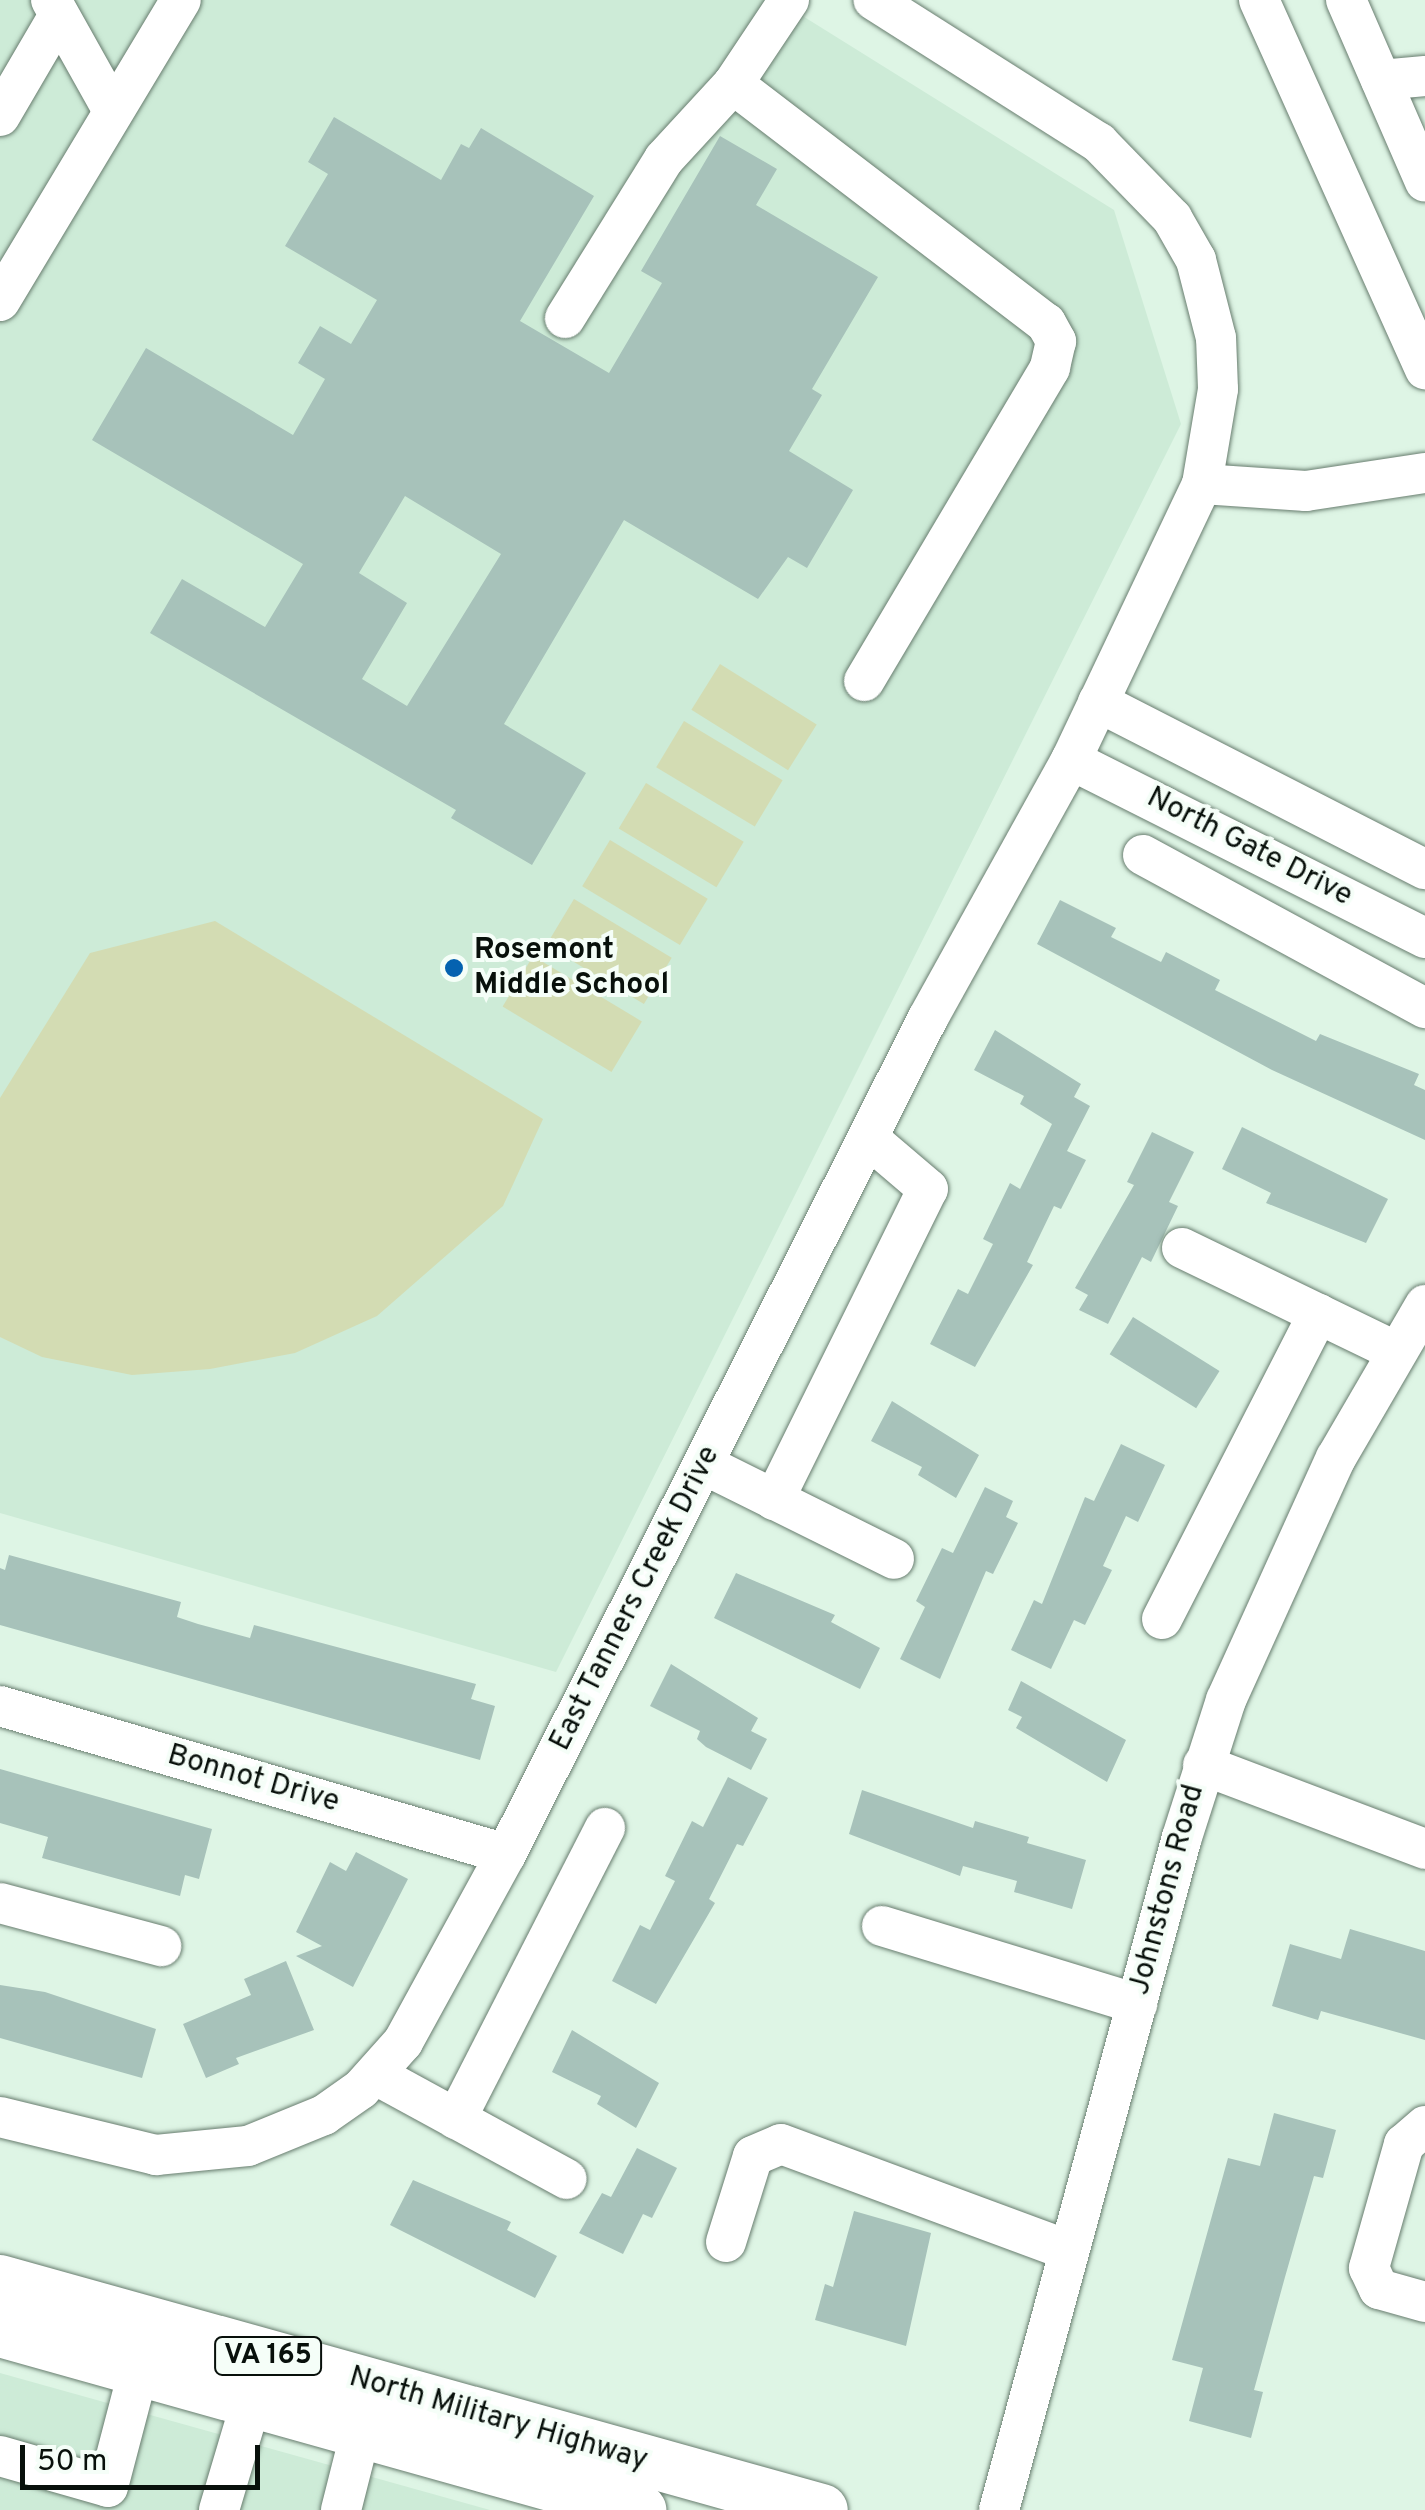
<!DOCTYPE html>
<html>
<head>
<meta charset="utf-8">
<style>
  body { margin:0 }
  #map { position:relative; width:1425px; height:2510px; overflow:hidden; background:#def5e5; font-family:Overpass,sans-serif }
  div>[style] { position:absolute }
  .built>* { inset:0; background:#cdebd7 }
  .green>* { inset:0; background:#d3dcb3; transform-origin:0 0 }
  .building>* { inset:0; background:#a7c2ba; transform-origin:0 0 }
  .roads { filter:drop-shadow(0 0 2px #687d6f) drop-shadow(0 0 2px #687d6f) }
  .minor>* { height:40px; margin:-20px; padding:0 20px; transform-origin:20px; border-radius:20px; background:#fff }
  .major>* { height:52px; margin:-26px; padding:0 26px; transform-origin:26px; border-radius:26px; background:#fff }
  .dots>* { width:28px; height:28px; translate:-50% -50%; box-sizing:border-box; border:5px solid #f5fef8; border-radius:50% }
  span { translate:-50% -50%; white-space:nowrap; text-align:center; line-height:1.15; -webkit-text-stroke:8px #f5fef8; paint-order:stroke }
  .shield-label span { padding:2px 8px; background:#f5fef8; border:2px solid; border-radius:8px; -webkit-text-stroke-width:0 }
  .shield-label { font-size:28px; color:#08100b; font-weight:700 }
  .street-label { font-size:30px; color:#08100b }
  .poi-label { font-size:30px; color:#08100b; font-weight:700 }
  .left { translate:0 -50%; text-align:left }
  .scale { position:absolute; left:20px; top:2445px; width:240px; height:45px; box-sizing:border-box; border:5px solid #08100b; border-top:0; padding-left:12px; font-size:30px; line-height:35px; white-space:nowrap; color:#08100b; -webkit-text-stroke:8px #f5fef8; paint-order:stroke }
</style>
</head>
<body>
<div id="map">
  <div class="built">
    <div style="clip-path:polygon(0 0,777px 0,1114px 210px,1181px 424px,556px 1672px,0 1513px)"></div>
    <div style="clip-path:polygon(0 2373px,490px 2510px,0 2510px)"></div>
  </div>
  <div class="green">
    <div style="left:720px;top:664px;width:114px;height:54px;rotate:32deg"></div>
    <div style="left:684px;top:721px;width:115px;height:54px;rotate:31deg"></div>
    <div style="left:646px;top:783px;width:114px;height:53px;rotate:31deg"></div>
    <div style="left:610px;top:840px;width:114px;height:54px;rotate:31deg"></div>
    <div style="left:574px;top:899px;width:114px;height:54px;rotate:31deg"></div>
    <div style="clip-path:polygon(215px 921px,543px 1119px,503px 1206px,377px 1316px,295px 1353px,210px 1369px,132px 1375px,42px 1357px,0 1337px,0 1098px,90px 953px)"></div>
    <div style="left:533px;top:956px;width:127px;height:59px;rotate:31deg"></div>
  </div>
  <div class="building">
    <div style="clip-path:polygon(evenodd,334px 117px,441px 180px,461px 144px,469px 148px,481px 128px,594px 196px,520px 321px,609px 373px,662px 283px,641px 271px,720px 136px,777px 169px,756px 205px,878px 277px,812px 389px,822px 395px,789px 451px,853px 490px,807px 568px,788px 557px,758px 599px,624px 520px,504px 724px,586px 773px,532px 865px,451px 818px,456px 810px,150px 633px,182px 579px,265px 627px,303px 564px,92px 440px,146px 348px,293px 435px,325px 379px,298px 363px,320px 326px,351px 344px,377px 300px,285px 246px,328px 174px,308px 162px,334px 117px,405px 496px,501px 554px,407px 706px,362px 679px,407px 603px,359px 573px,405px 496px)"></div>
    <div style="clip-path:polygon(1060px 900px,1116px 928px,1111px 937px,1161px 962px,1166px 952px,1220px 980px,1215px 990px,1316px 1041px,1320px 1034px,1419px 1074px,1414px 1085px,1425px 1090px,1425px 1140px,1272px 1070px,1037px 944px)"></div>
    <div style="clip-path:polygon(995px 1030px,1081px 1084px,1074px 1097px,1090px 1106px,1067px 1151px,1086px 1160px,1061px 1209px,1054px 1206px,1027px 1262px,1033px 1265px,975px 1367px,930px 1344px,958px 1289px,968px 1294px,993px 1244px,983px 1239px,1010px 1183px,1020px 1189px,1052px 1124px,1020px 1104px,1024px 1096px,974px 1070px)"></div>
    <div style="clip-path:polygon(1242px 1127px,1388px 1199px,1366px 1243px,1266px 1203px,1271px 1193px,1222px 1169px)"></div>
    <div style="clip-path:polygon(1152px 1132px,1194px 1152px,1169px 1202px,1178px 1206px,1151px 1262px,1142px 1257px,1108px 1324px,1079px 1310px,1088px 1295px,1075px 1288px,1134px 1185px,1127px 1182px)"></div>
    <div style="left:1133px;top:1317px;width:102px;height:44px;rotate:32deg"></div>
    <div style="clip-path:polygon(892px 1401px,979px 1455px,956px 1498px,918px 1475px,922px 1467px,871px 1441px)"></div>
    <div style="clip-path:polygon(1121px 1444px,1165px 1465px,1138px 1522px,1126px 1516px,1103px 1566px,1112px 1570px,1085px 1625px,1074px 1620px,1051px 1669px,1011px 1650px,1034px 1600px,1042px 1604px,1085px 1497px,1094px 1501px)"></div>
    <div style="clip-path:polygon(985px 1487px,1013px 1501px,1006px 1517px,1018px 1523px,993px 1574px,986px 1571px,940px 1679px,900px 1659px,925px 1607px,916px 1601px,942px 1548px,953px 1553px)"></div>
    <div style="clip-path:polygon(9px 1555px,181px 1602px,177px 1617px,198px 1624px,250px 1638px,254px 1625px,476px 1684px,471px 1699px,495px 1706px,480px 1760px,0 1625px,0 1568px,5px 1570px)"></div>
    <div style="clip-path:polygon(736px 1573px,835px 1615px,831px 1622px,880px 1648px,860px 1689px,714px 1618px)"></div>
    <div style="clip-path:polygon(671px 1664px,758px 1718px,751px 1731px,767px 1739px,751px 1770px,706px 1747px,697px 1739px,700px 1731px,650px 1706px)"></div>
    <div style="clip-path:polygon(1021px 1681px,1126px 1740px,1107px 1782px,1016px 1728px,1022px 1717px,1008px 1710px)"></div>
    <div style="clip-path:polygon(0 1769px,212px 1829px,199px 1879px,185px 1875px,180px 1896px,42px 1858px,48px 1837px,0 1823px)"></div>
    <div style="clip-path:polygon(728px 1777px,768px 1798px,743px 1846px,737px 1844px,709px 1899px,715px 1903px,656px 2004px,612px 1981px,640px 1925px,650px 1930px,675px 1881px,665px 1876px,692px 1821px,703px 1827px)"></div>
    <div style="clip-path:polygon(862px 1790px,973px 1828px,975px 1821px,1029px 1837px,1027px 1843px,1086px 1860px,1072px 1909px,1014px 1892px,1017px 1881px,963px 1866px,960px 1876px,849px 1834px)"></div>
    <div style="clip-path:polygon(356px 1852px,408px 1879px,353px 1987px,296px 1956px,322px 1946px,296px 1932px,330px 1862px,346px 1871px)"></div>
    <div style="clip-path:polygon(1350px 1929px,1425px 1951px,1425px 2040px,1321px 2011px,1318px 2020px,1272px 2006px,1290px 1944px,1341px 1959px)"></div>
    <div style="clip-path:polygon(286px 1961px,314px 2030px,236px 2058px,239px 2064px,206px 2078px,183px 2024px,251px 1995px,244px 1979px)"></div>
    <div style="clip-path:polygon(0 1985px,45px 1992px,156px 2029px,142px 2078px,0 2038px)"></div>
    <div style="clip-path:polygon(572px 2030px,659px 2083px,636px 2128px,597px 2104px,601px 2096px,552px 2072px)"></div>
    <div style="clip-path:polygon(1274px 2113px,1336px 2130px,1323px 2178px,1314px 2176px,1285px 2277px,1254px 2390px,1263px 2392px,1251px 2438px,1189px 2421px,1203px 2368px,1172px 2360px,1228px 2158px,1260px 2166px)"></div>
    <div style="clip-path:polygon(637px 2148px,677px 2168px,652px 2218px,643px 2214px,623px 2254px,579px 2233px,602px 2193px,611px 2197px)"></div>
    <div style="clip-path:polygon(413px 2180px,511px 2222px,507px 2230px,557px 2256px,535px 2298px,390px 2225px)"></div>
    <div style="clip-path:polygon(854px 2211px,931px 2233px,906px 2346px,815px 2320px,825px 2284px,833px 2287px)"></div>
  </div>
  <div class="roads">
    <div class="minor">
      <div style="left:51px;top:0;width:127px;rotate:60.8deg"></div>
      <div style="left:1259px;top:0;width:405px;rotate:65.8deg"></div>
      <div style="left:1346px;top:0;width:198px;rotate:66.5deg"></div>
      <div style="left:1381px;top:80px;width:44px;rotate:-5.2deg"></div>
      <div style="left:733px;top:84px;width:394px;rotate:37.4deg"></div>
      <div style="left:1046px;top:323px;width:21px;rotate:61deg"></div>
      <div style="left:1056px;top:341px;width:28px;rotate:103deg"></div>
      <div style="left:1050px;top:368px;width:364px;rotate:120.7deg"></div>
      <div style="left:0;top:116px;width:117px;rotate:-59.7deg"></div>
      <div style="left:0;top:301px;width:351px;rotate:-59deg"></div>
      <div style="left:565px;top:318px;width:187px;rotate:-58.1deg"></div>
      <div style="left:664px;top:159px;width:102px;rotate:-47.4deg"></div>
      <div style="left:733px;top:84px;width:101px;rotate:-56.3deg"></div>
      <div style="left:1202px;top:484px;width:104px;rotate:3.9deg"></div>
      <div style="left:1306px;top:491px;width:120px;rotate:-8.6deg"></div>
      <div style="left:1098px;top:702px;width:367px;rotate:27.1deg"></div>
      <div style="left:1071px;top:760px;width:396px;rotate:26.7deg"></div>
      <div style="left:1143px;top:855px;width:321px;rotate:28.5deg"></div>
      <div style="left:1182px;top:1248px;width:237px;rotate:25.8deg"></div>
      <div style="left:705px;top:1465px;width:211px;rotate:26.4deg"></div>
      <div style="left:774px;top:1500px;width:347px;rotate:-63.7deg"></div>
      <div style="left:928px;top:1189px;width:79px;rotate:-139.6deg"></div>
      <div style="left:1162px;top:1619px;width:343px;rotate:-62.9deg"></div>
      <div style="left:0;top:1706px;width:527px;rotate:16.3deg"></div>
      <div style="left:1203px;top:1765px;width:237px;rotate:20.7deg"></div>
      <div style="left:0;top:1903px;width:167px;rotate:15deg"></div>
      <div style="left:882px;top:1926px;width:267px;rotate:17deg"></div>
      <div style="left:376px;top:2075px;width:217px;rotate:28.6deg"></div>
      <div style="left:0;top:2117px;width:161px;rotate:13.7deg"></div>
      <div style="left:156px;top:2155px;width:92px;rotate:-5.6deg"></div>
      <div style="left:248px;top:2146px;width:82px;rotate:-22.2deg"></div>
      <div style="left:324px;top:2115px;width:45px;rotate:-35.1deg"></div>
      <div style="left:361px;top:2089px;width:63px;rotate:-48.2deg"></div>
      <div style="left:403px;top:2042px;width:214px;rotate:-61.3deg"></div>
      <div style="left:506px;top:1854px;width:936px;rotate:-63.22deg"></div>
      <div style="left:928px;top:1018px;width:295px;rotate:-61deg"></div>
      <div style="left:1071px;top:760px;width:306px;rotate:-64.6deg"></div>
      <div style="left:1202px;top:484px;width:96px;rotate:-80.4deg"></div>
      <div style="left:1218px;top:389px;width:51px;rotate:-92.2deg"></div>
      <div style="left:1216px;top:338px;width:81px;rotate:-104.4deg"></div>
      <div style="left:1196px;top:260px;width:48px;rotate:-119.7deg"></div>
      <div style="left:1172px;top:218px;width:105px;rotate:-134.2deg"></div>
      <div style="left:1099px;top:143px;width:267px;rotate:-147.6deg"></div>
      <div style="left:456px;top:2119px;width:327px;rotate:-62.9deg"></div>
      <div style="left:1425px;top:2126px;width:28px;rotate:139deg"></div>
      <div style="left:1404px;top:2144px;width:129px;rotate:105.8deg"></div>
      <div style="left:1369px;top:2268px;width:23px;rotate:65deg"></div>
      <div style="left:1379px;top:2289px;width:48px;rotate:15.8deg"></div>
      <div style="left:726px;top:2242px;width:90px;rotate:-72.6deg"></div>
      <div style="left:753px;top:2156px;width:30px;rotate:-23deg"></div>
      <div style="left:781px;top:2144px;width:306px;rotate:20.3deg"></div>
      <div style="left:0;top:2456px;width:112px;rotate:16deg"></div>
      <div style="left:108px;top:2487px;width:150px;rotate:-75.3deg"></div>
      <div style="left:219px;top:2510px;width:116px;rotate:-73.4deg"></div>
      <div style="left:341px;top:2510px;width:106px;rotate:-75.8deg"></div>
      <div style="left:999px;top:2510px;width:697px;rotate:-74.79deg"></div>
      <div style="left:1182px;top:1837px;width:144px;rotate:-72.2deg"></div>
      <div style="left:1226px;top:1700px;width:266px;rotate:-65.6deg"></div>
      <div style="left:1336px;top:1458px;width:177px;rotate:-59.8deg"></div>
    </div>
    <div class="major">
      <div style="left:0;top:2281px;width:853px;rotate:15.57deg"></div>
      <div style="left:0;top:2331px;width:665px;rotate:15.63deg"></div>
    </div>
  </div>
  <div class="dots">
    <div style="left:454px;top:968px;background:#0562b0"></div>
  </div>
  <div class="shield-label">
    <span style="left:268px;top:2356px">VA 165</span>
  </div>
  <div class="street-label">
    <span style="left:1249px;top:848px;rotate:27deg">North Gate Drive</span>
    <span style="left:636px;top:1599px;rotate:-63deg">East Tanners Creek Drive</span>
    <span style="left:253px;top:1780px;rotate:16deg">Bonnot Drive</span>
    <span style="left:1168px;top:1890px;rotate:-75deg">Johnstons Road</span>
    <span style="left:498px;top:2420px;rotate:16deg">North Military Highway</span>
  </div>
  <div class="poi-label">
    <span class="left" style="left:474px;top:968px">Rosemont<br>Middle School</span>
  </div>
  <div class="scale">50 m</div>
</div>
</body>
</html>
